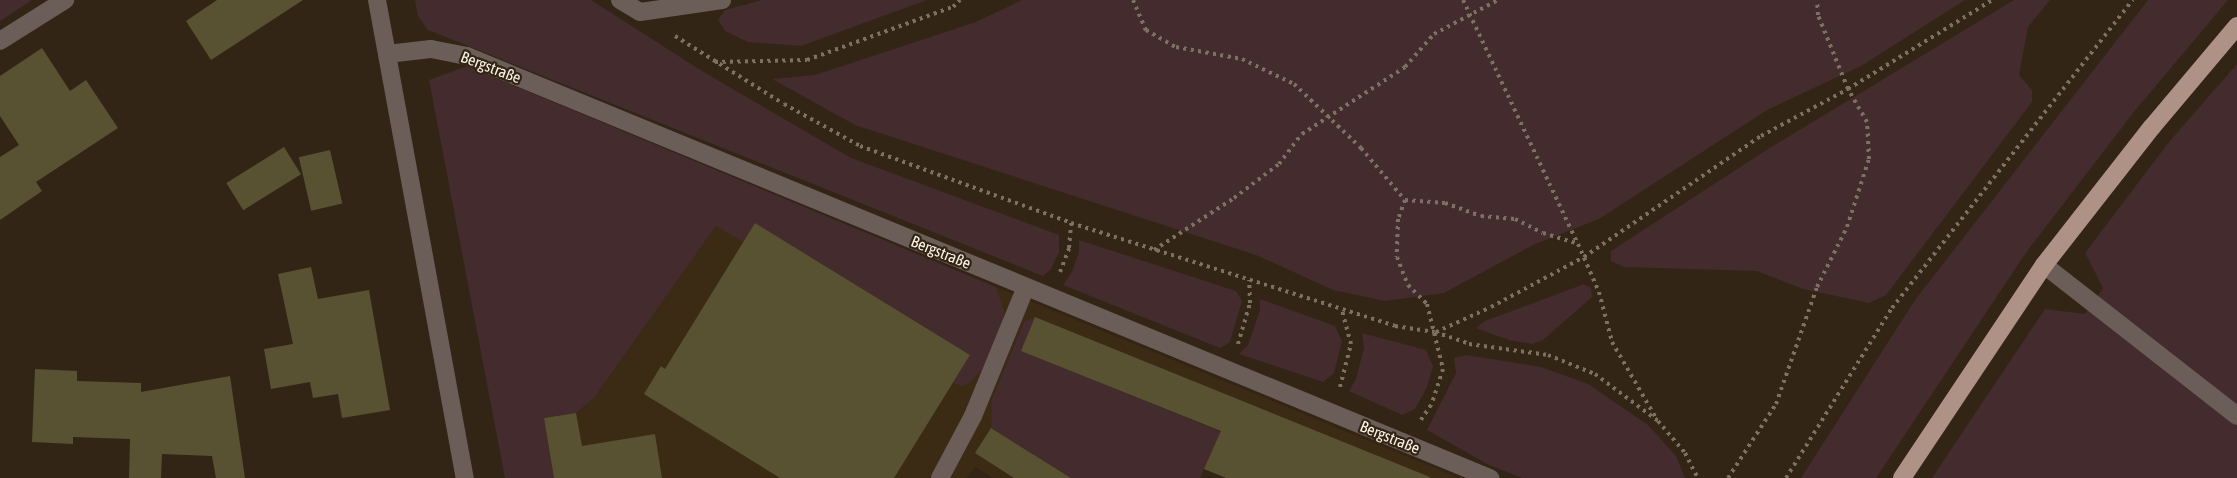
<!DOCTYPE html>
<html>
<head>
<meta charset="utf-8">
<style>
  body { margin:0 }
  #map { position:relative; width:2237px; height:478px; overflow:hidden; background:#322515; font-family:"Asap Condensed",sans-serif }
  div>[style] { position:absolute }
  .built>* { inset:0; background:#3b2a14 }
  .green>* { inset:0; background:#442b2d }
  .building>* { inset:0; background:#585233; transform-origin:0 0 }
  .path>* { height:4px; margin-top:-2px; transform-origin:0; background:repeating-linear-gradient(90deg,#7c7163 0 3px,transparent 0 7.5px) }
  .minor>* { height:18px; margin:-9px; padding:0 9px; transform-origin:9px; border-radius:9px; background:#6b5d57 }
  .major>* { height:18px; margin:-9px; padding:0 9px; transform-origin:9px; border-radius:9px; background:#af9286 }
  span { translate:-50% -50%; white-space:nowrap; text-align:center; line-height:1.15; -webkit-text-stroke:4.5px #322515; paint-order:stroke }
  .street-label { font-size:16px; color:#fbf2e8 }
</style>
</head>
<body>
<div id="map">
  <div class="built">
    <div style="clip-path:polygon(755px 223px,970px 355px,989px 315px,996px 287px,1459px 478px,1335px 478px,1021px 351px,1024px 322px,993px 399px,991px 427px,1071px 478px,993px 478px,975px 467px,967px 478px,554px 478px,544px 418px,576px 413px,594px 398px,716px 226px)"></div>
  </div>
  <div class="green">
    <div style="clip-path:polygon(0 0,32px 0,0 21px)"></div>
    <div style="clip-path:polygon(415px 0,591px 0,702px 71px,851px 158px,1059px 235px,1059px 252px,1051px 269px,1043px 276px,428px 30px,418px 16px)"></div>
    <div style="clip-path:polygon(762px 0,927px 0,801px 46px,748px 42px,725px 31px,718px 20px,725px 10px)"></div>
    <div style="clip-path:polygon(1022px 0,1965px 0,1861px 66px,1767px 110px,1599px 219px,1533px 245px,1444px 293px,1385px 301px,1333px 290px,1256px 255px,855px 125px,772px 79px,815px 75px,976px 22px)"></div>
    <div style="clip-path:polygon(2014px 0,2050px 0,2028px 27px,2019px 75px,2032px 90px,2032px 102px,1886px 295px,1869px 303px,1803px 289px,1757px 271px,1624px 267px,1611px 261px,1611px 251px,1768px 149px)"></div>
    <div style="clip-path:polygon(2148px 0,2228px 0,2133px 113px,2025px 254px,1876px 478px,1801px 478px,1915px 300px)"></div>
    <div style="clip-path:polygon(2237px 64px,2237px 478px,1932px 478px,2045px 309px,2085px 314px,2103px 288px,2085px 253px,2169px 142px)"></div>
    <div style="clip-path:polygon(467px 66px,996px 287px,1004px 311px,1002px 330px,982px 370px,968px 384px,962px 386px,953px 383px,970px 355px,755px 223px,743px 242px,716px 226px,594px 398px,576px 413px,544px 418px,554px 478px,505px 478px,429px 80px)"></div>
    <div style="clip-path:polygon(1079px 240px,1236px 291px,1242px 301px,1230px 342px,1220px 348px,1063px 285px,1072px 272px,1079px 252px)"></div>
    <div style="clip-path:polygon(1584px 284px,1591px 288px,1592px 297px,1543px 340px,1532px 344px,1509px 340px,1476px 328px,1485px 321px)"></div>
    <div style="clip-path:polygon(1260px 299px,1335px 326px,1342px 341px,1334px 373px,1323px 382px,1239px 354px,1248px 345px,1260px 310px)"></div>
    <div style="clip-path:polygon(1035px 317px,1022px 351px,1335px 478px,1218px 440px,1200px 478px,1071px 478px,991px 428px,992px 399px,1024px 322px)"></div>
    <div style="clip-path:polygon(1362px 333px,1426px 350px,1433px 366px,1427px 387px,1415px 409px,1402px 415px,1349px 391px,1356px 379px,1364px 348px)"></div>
    <div style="clip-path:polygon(1466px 355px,1541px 367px,1588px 384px,1648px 425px,1676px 456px,1685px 478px,1522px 478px,1489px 465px,1427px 430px,1456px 373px,1454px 358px)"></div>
  </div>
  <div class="building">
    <div style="clip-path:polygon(217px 0,303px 0,211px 60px,186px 21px)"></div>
    <div style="clip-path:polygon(42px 48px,70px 91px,86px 80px,118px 128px,36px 182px,42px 191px,0 220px,0 157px,19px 145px,0 116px,0 76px)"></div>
    <div style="left:284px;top:147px;width:32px;height:68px;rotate:58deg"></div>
    <div style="left:330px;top:150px;width:55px;height:32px;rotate:77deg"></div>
    <div style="clip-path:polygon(755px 223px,970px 355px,894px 478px,780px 478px,644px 394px,661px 366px,665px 369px)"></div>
    <div style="clip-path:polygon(311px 267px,318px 299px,369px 290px,390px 410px,342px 418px,338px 394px,313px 398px,310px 382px,271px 389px,264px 349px,293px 344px,278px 274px)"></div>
    <div style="clip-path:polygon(1035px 317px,1430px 477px,1430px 478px,1226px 478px,1204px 469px,1221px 431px,1021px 351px)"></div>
    <div style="clip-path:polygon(35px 369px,77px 371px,77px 381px,141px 383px,141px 392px,230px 376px,245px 478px,216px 478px,212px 456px,162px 454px,161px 478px,129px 478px,130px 439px,73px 437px,73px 444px,32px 442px)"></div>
    <div style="clip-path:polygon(576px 413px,582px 446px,655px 434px,662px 478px,554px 478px,544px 418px)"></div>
    <div style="clip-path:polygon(991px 428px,1071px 478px,1014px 478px,975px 453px)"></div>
  </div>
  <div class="path">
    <div style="left:1133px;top:0;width:33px;rotate:67deg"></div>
    <div style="left:1146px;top:30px;width:34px;rotate:30deg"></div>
    <div style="left:1176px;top:47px;width:67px;rotate:10.3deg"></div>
    <div style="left:1242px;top:59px;width:58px;rotate:25.7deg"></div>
    <div style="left:1294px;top:84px;width:93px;rotate:43.7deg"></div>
    <div style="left:1361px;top:148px;width:68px;rotate:49.8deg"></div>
    <div style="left:1405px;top:200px;width:40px;rotate:4.3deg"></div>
    <div style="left:1445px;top:203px;width:38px;rotate:20deg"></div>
    <div style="left:1481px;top:216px;width:34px;rotate:5deg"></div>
    <div style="left:1515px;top:219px;width:31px;rotate:27deg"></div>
    <div style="left:1543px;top:233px;width:37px;rotate:17deg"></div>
    <div style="left:1463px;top:0;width:270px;rotate:64.8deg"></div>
    <div style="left:1578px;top:244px;width:52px;rotate:66.4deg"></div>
    <div style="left:1599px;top:292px;width:52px;rotate:75.4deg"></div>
    <div style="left:1612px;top:342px;width:88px;rotate:59.9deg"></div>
    <div style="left:675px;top:36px;width:128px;rotate:32deg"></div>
    <div style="left:784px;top:104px;width:87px;rotate:28.9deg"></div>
    <div style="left:860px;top:146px;width:225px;rotate:20deg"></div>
    <div style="left:1071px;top:223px;width:340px;rotate:17.6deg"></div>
    <div style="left:1395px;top:326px;width:40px;rotate:8.5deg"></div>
    <div style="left:1435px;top:332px;width:36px;rotate:19deg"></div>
    <div style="left:1469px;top:344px;width:80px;rotate:7.9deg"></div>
    <div style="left:1548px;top:355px;width:51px;rotate:22deg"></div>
    <div style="left:1595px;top:374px;width:79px;rotate:36.7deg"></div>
    <div style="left:1658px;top:421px;width:42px;rotate:49.8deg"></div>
    <div style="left:1685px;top:453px;width:28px;rotate:63deg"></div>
    <div style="left:715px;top:62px;width:92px;rotate:-1.2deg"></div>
    <div style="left:807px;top:60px;width:155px;rotate:-20deg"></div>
    <div style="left:953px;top:7px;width:10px;rotate:-45deg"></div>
    <div style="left:1405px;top:200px;width:20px;rotate:110deg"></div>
    <div style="left:1398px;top:219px;width:38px;rotate:92deg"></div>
    <div style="left:1397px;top:257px;width:30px;rotate:69deg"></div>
    <div style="left:1408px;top:285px;width:27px;rotate:45deg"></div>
    <div style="left:1427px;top:304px;width:67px;rotate:76.2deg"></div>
    <div style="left:1443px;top:369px;width:38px;rotate:108deg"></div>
    <div style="left:1431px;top:405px;width:18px;rotate:124deg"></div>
    <div style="left:1154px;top:250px;width:95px;rotate:-33deg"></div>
    <div style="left:1234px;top:198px;width:56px;rotate:-37.1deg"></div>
    <div style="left:1279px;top:164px;width:38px;rotate:-53deg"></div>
    <div style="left:1302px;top:134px;width:123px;rotate:-33deg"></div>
    <div style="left:1405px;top:67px;width:44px;rotate:-48.7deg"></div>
    <div style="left:1434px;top:34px;width:72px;rotate:-28deg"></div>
    <div style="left:1060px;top:272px;width:26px;rotate:-69deg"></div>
    <div style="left:1069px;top:248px;width:25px;rotate:-85deg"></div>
    <div style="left:1436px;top:332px;width:60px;rotate:-24.4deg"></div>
    <div style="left:1491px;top:307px;width:106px;rotate:-28.3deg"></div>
    <div style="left:1584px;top:257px;width:214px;rotate:-34.4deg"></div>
    <div style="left:1761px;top:136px;width:99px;rotate:-28.4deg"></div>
    <div style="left:1848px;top:89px;width:169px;rotate:-31.7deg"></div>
    <div style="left:1238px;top:344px;width:43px;rotate:-73.7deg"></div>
    <div style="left:1250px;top:303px;width:23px;rotate:-92deg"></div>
    <div style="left:1340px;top:387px;width:44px;rotate:-75.7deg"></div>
    <div style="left:1351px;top:344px;width:35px;rotate:-105deg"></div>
    <div style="left:1728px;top:478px;width:88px;rotate:-57deg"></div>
    <div style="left:1776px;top:404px;width:124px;rotate:-70.7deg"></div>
    <div style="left:1817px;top:287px;width:67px;rotate:-63.4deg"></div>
    <div style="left:1847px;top:227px;width:71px;rotate:-72.1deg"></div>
    <div style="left:1869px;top:159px;width:37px;rotate:-93deg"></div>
    <div style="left:1867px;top:122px;width:38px;rotate:-120deg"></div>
    <div style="left:1848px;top:89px;width:80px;rotate:-112.1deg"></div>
    <div style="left:1818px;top:15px;width:15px;rotate:-94deg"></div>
    <div style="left:1786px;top:478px;width:200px;rotate:-58.1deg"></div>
    <div style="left:1892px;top:308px;width:391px;rotate:-52deg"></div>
  </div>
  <div class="minor">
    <div style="left:377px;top:0;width:486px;rotate:79.6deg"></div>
    <div style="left:620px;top:0;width:23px;rotate:31deg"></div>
    <div style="left:640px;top:12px;width:83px;rotate:-8.3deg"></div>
    <div style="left:0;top:41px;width:77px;rotate:-32.2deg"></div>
    <div style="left:387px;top:54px;width:44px;rotate:-6.5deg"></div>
    <div style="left:431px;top:49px;width:37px;rotate:11deg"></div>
    <div style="left:467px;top:56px;width:1107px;rotate:22.42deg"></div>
    <div style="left:2044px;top:265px;width:245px;rotate:38deg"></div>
    <div style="left:940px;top:478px;width:70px;rotate:-62deg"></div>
    <div style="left:973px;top:416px;width:139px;rotate:-67.7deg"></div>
  </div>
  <div class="major">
    <div style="left:1902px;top:478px;width:256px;rotate:-56.3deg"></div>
    <div style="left:2044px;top:265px;width:175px;rotate:-52deg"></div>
    <div style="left:2152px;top:127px;width:132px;rotate:-49.9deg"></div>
  </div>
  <div class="street-label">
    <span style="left:491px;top:67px;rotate:21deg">Bergstraße</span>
    <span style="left:941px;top:252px;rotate:22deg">Bergstraße</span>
    <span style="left:1390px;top:437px;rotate:22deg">Bergstraße</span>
  </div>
</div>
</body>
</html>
